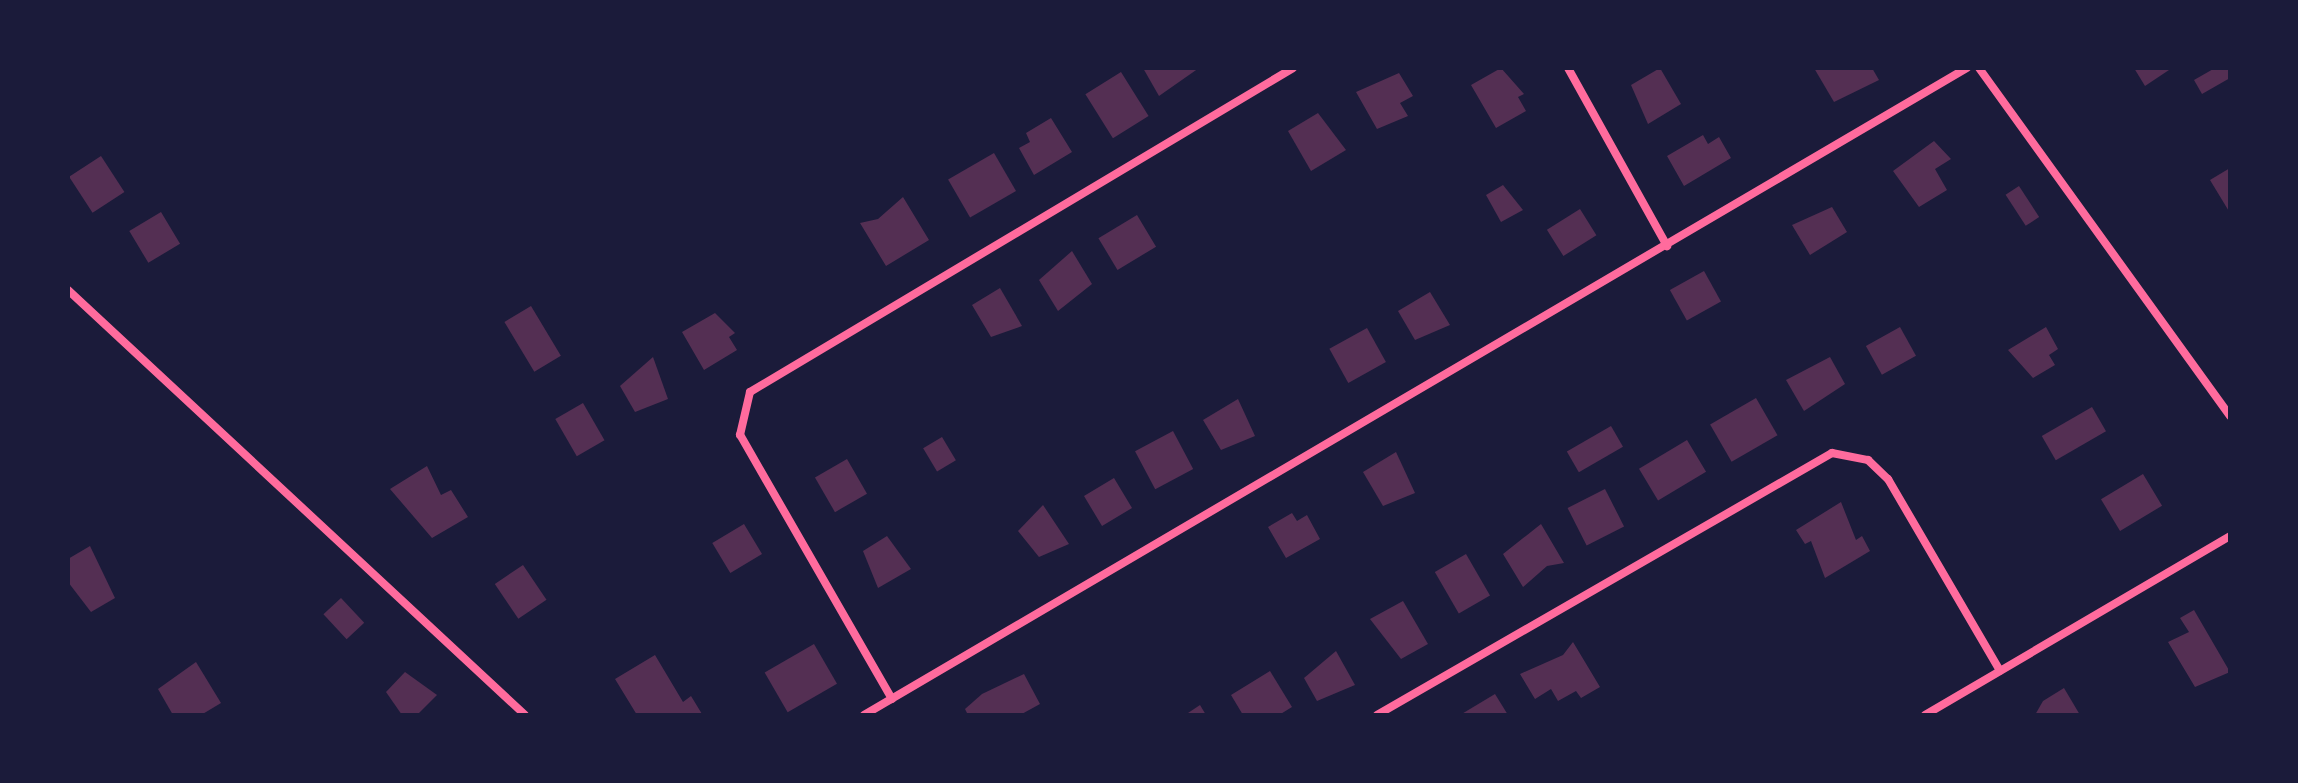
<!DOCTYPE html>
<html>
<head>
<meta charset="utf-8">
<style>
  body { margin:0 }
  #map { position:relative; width:2298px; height:783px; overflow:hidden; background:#1b1b3a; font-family:"Source Sans 3",sans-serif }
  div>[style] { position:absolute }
  .building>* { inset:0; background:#542f53; transform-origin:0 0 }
  .minor>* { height:8px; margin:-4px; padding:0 4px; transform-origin:4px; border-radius:4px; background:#ff6b9d }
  span { translate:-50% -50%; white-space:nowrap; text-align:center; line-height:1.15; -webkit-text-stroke:6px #1b1b3a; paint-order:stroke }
  .frame { position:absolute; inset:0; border:70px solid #1b1b3a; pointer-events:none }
</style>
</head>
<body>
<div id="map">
  <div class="building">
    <div style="clip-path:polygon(1143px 68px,1199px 68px,1159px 96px)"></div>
    <div style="clip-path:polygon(1501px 68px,1524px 94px,1518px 97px,1526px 111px,1496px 128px,1471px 85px)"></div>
    <div style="clip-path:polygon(1660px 68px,1681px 104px,1648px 124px,1631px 85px)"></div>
    <div style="clip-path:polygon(1814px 68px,1872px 68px,1879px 80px,1834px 102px)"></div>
    <div style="clip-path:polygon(2134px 68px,2172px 68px,2145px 86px)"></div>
    <div style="clip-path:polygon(2215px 68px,2230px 68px,2230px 78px,2202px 94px,2194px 80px)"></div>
    <div style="left:1121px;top:72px;width:52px;height:42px;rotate:58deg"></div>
    <div style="clip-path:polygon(1399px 73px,1413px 96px,1400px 103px,1408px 116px,1377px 129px,1356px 92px)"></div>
    <div style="clip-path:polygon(1318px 113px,1346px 150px,1311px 171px,1288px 131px)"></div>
    <div style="clip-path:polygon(1051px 118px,1072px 152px,1034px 175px,1019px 148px,1030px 142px,1026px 133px)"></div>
    <div style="clip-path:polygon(1703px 135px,1708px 144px,1719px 137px,1731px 158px,1684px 186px,1667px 156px)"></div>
    <div style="clip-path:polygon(1934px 141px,1951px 159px,1935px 169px,1947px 190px,1919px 207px,1893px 171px)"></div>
    <div style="left:994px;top:153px;width:44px;height:53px;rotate:60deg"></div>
    <div style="left:101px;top:156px;width:43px;height:38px;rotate:57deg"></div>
    <div style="clip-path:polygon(2230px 168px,2230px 213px,2210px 180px)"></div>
    <div style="clip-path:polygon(1503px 185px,1523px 210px,1501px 222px,1486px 195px)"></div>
    <div style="left:2019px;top:186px;width:37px;height:16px;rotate:57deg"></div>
    <div style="clip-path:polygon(903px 197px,929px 240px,886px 266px,860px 223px,878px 219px)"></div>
    <div style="clip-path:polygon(1832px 207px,1847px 232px,1810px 255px,1792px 225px)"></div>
    <div style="left:1580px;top:209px;width:31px;height:39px;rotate:58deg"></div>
    <div style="left:161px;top:212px;width:37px;height:37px;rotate:59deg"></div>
    <div style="left:1137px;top:215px;width:37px;height:45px;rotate:59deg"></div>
    <div style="clip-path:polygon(1072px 251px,1092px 284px,1058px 311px,1039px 280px)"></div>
    <div style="left:1704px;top:271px;width:35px;height:39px;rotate:61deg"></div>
    <div style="clip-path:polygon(1000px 288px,1022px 326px,991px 337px,972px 305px)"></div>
    <div style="clip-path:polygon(1430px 292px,1450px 325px,1415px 340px,1398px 311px)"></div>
    <div style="left:531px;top:306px;width:58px;height:31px;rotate:59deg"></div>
    <div style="clip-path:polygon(715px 313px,735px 333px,729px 337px,737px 350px,704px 370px,682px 332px)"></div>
    <div style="left:1900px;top:327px;width:33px;height:39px;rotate:61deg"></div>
    <div style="clip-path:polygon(2046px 327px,2058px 349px,2049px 355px,2055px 365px,2033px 378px,2008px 350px)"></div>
    <div style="left:1367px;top:328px;width:39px;height:43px;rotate:61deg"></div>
    <div style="clip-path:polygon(653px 357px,668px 399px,635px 412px,620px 386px)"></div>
    <div style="clip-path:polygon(1830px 357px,1845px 384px,1804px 411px,1786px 380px)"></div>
    <div style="left:1756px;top:398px;width:43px;height:53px;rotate:60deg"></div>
    <div style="clip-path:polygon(1238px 399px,1255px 436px,1221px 450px,1203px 420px)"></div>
    <div style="left:583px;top:403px;width:43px;height:32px;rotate:60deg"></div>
    <div style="left:2092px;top:407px;width:28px;height:58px;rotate:60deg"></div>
    <div style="left:1611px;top:426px;width:24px;height:51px;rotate:60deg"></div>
    <div style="left:1173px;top:431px;width:43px;height:43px;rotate:62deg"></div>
    <div style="left:942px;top:437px;width:27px;height:22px;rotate:59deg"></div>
    <div style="left:1687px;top:440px;width:37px;height:56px;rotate:59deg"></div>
    <div style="clip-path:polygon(1396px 452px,1415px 493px,1383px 506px,1363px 472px)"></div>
    <div style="left:847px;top:459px;width:40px;height:37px;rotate:60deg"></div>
    <div style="clip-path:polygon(427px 466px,441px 495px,451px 490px,468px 517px,432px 538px,390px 489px)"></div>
    <div style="left:2143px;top:474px;width:37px;height:49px;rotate:59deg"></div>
    <div style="left:1114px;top:478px;width:35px;height:35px;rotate:59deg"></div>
    <div style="left:1605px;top:489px;width:42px;height:42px;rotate:63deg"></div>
    <div style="clip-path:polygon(1841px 502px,1856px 540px,1862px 536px,1870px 551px,1825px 578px,1811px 541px,1805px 544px,1796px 530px)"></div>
    <div style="clip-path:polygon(1043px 505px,1069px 544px,1039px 557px,1018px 531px)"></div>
    <div style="clip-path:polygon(1292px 513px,1297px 521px,1307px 515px,1320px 539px,1286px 558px,1268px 527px)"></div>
    <div style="left:744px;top:524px;width:35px;height:37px;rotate:59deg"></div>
    <div style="clip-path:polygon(1541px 524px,1564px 563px,1547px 566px,1523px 587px,1503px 554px)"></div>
    <div style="clip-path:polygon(887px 536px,911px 569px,878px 588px,863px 551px)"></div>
    <div style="clip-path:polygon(90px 546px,115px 598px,91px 612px,68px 582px,68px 559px)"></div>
    <div style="left:1466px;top:554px;width:48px;height:36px;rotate:60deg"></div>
    <div style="left:523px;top:565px;width:42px;height:34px;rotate:56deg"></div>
    <div style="left:341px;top:598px;width:34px;height:24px;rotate:47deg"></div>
    <div style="clip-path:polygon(1403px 601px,1428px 644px,1401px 659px,1370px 619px)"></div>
    <div style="clip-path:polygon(2194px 610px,2230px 672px,2195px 687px,2168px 642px,2189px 632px,2180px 618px)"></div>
    <div style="clip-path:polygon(1573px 642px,1600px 687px,1581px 698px,1576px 691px,1558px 701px,1551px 689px,1535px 699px,1520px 674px,1563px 655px)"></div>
    <div style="left:814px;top:644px;width:46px;height:57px;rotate:60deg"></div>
    <div style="clip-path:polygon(1336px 651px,1355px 685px,1317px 701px,1304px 678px)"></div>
    <div style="clip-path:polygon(655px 655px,683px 702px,691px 696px,702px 714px,637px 715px,615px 679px)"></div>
    <div style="clip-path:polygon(196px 662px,221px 703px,201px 715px,173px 715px,158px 689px)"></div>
    <div style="clip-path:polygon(1270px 671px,1292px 707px,1279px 715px,1243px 715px,1231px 695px)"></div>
    <div style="clip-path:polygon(405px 672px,437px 695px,417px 715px,402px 715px,386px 692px)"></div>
    <div style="clip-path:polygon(1024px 674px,1040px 704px,1020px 715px,968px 715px,965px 709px,982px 694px)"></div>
    <div style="clip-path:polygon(2064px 688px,2080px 715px,2035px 715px,2043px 701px)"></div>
    <div style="clip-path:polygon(1495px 694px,1508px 715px,1460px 715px)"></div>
    <div style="clip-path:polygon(1200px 705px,1206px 715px,1185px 715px)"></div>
  </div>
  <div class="minor">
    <div style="left:1568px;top:68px;width:204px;rotate:60.9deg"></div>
    <div style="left:1979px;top:68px;width:429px;rotate:54.2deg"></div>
    <div style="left:68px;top:290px;width:624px;rotate:42.92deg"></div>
    <div style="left:892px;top:699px;width:305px;rotate:-119.9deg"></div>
    <div style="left:740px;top:435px;width:44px;rotate:-76.9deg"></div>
    <div style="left:750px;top:392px;width:632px;rotate:-30.82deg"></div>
    <div style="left:864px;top:715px;width:1279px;rotate:-30.4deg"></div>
    <div style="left:1377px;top:715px;width:525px;rotate:-29.93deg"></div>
    <div style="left:1832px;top:453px;width:37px;rotate:11deg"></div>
    <div style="left:1868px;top:460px;width:28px;rotate:44deg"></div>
    <div style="left:1888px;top:479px;width:222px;rotate:59.7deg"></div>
    <div style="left:1925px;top:715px;width:354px;rotate:-30.4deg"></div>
  </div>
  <div class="frame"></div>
</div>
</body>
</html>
